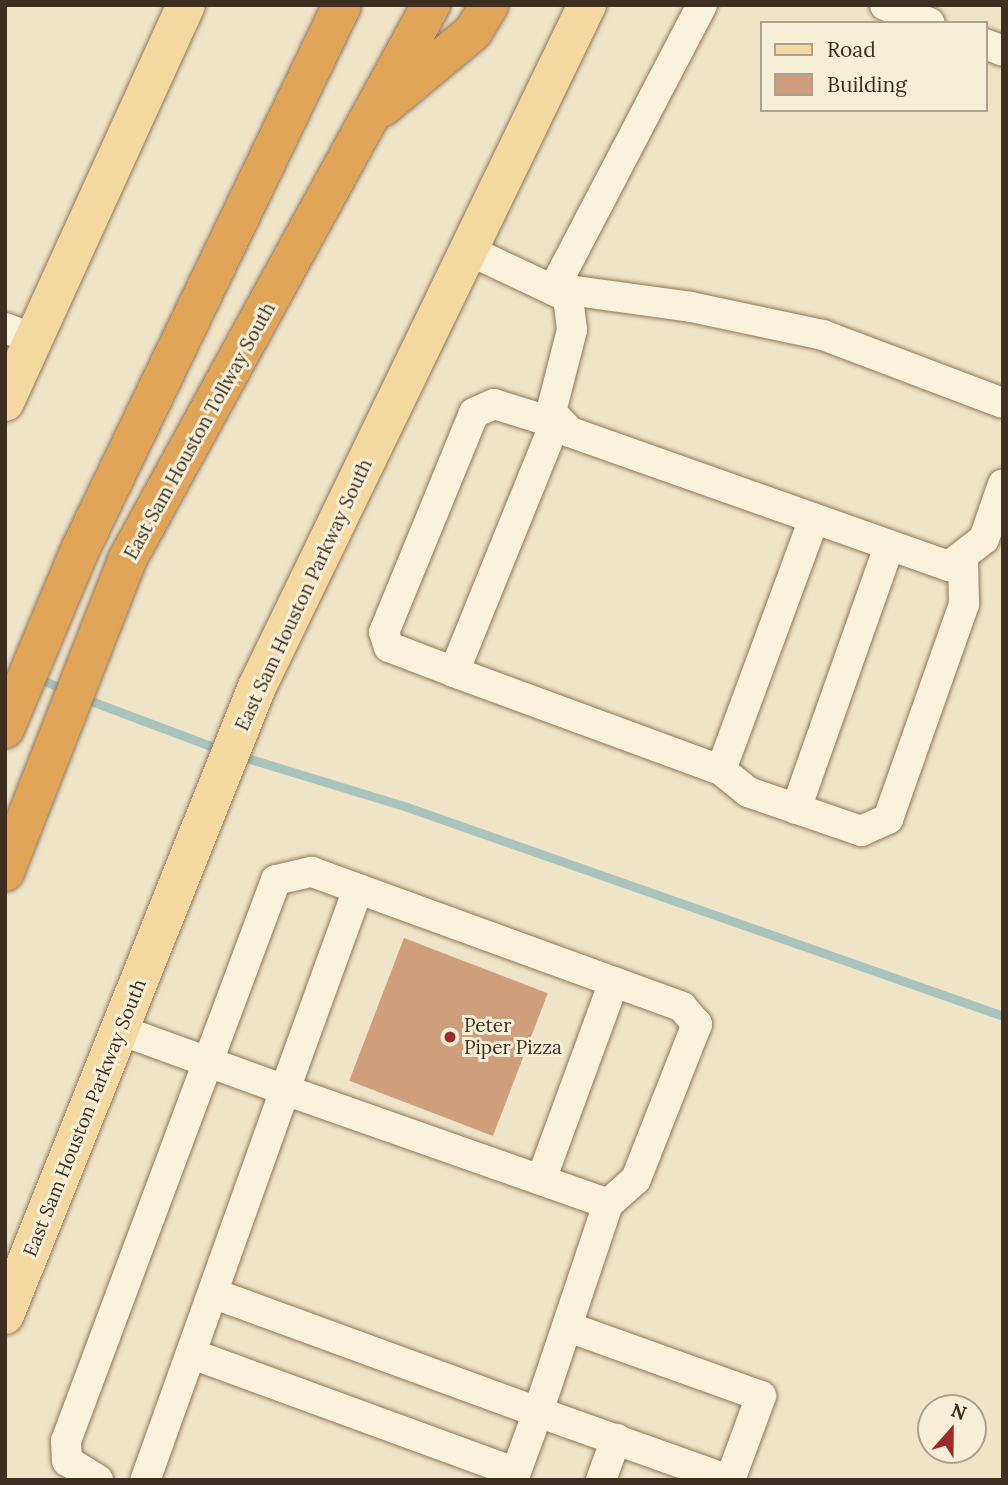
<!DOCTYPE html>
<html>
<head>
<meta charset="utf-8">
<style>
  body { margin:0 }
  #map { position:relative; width:1008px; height:1485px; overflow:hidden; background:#f0e4c8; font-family:Lora,serif }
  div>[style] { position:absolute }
  .stream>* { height:9px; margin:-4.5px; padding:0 4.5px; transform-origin:4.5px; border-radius:4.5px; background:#a9c4bc }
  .building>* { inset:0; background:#cf9f7d; transform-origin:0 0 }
  .roads { filter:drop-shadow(0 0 2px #8d765c) drop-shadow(0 0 2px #8d765c) }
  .minor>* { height:30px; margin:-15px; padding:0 15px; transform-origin:15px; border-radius:15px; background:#faf1dc }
  .major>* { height:38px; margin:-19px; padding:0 19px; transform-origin:19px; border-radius:19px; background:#f3d9a0 }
  .highway>* { height:38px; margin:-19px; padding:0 19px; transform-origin:19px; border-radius:19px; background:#e0a458 }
  .dots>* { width:19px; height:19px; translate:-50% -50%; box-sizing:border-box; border:4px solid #f7eed8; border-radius:50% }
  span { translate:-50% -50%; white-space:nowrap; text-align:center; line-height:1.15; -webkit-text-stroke:6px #f7eed8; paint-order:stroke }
  .street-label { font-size:19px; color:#3d2e20 }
  .poi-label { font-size:19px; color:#3d2e20 }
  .left { translate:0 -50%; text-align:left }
  .frame { position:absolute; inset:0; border:7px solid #3d2e20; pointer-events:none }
  .legend { position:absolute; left:760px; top:21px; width:228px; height:91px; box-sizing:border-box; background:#f7eed8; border:2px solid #ada18e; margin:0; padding:9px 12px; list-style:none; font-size:21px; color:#3d2e20 }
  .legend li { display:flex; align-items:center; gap:14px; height:35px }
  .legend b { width:35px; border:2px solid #ada18e }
  .north { position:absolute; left:917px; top:1394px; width:70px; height:70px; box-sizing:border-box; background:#f7eed8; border:2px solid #ada18e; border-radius:50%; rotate:21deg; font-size:19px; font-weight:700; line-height:28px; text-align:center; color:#3d2e20 }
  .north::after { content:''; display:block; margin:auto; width:24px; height:32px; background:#9e2a2b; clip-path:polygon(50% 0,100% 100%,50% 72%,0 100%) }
</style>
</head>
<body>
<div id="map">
  <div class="stream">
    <div style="left:36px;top:677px;width:34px;rotate:24deg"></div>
    <div style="left:83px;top:698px;width:147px;rotate:20.6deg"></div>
    <div style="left:237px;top:755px;width:178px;rotate:17deg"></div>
    <div style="left:407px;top:807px;width:632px;rotate:19.32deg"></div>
  </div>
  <div class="building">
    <div style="left:404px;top:938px;width:154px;height:153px;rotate:21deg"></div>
  </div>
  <div class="roads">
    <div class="minor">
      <div style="left:702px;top:5px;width:319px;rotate:117.6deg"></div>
      <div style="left:554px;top:288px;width:138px;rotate:7.9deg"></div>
      <div style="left:691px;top:307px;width:135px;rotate:12deg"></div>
      <div style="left:823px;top:335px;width:192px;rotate:20.7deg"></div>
      <div style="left:885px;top:5px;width:48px;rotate:21.8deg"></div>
      <div style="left:985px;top:44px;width:19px;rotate:21deg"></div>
      <div style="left:468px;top:250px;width:110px;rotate:25.2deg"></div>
      <div style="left:568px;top:297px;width:33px;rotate:83deg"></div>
      <div style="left:572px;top:330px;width:85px;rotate:104.4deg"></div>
      <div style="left:551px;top:412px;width:28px;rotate:46deg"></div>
      <div style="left:570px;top:432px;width:402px;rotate:19.5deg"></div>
      <div style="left:949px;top:566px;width:44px;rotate:-37.6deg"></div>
      <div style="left:984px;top:539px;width:58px;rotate:-70.9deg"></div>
      <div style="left:5px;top:328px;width:31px;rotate:21deg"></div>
      <div style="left:454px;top:672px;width:269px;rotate:-67.9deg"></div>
      <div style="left:555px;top:423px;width:64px;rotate:-162.7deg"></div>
      <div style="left:494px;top:404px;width:22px;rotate:156deg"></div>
      <div style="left:474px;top:413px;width:237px;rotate:112.3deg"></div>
      <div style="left:384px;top:632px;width:16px;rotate:72deg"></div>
      <div style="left:389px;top:647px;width:70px;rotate:21deg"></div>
      <div style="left:454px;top:672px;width:284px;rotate:20.2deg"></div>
      <div style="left:721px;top:770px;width:265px;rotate:-69.7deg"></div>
      <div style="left:721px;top:770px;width:35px;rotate:39deg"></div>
      <div style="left:748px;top:792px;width:120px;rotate:19deg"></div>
      <div style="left:861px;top:831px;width:30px;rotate:-24deg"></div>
      <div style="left:888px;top:819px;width:228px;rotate:-70.5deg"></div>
      <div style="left:964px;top:604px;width:44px;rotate:-91.3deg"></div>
      <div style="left:796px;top:809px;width:278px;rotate:-70.5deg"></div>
      <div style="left:358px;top:889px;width:214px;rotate:110deg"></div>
      <div style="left:285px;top:1090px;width:343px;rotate:19.4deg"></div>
      <div style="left:120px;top:1030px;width:176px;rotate:20deg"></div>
      <div style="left:285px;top:1090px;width:414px;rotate:109.7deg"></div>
      <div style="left:541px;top:1180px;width:211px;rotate:-69.8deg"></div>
      <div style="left:215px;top:1294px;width:344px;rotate:20.1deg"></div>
      <div style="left:538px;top:1412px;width:72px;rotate:110.2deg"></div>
      <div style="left:568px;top:1327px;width:205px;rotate:19.7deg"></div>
      <div style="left:761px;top:1396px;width:90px;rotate:110.3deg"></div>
      <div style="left:192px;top:1354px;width:344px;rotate:20.1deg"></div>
      <div style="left:98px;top:1480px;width:36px;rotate:-148deg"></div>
      <div style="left:67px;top:1461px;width:20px;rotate:-93deg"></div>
      <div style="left:66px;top:1441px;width:599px;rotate:-69.48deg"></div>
      <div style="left:276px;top:880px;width:37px;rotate:-13deg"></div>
      <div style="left:312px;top:872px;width:394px;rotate:20deg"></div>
      <div style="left:682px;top:1007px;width:23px;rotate:49deg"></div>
      <div style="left:697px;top:1024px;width:167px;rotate:111.5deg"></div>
      <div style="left:636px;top:1179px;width:38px;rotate:138deg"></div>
      <div style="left:608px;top:1204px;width:219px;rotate:108.6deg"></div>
      <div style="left:538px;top:1412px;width:203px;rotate:19.6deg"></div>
      <div style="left:601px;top:1480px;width:44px;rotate:-69.9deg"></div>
    </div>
    <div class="major">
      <div style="left:5px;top:402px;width:436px;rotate:-65.5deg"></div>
      <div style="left:5px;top:1315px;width:677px;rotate:-68.14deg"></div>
      <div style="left:257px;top:687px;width:758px;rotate:-64.18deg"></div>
    </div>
    <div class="highway">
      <div style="left:383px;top:107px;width:117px;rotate:-39.8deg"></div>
      <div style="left:473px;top:32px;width:31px;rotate:-59deg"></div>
      <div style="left:5px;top:729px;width:194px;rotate:-67.3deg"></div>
      <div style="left:80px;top:550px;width:605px;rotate:-64.32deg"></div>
      <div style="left:5px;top:872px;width:335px;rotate:-68.6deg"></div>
      <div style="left:127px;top:560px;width:633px;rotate:-61.29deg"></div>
    </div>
  </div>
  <div class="dots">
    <div style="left:450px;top:1037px;background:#9e2a2b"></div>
  </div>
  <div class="street-label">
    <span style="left:200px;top:431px;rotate:-61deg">East Sam Houston Tollway South</span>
    <span style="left:304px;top:595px;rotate:-65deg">East Sam Houston Parkway South</span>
    <span style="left:85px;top:1118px;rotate:-68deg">East Sam Houston Parkway South</span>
  </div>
  <div class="poi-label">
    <span class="left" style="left:464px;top:1037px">Peter<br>Piper Pizza</span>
  </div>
  <div class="frame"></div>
  <ul class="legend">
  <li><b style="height:9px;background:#f3d9a0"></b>Road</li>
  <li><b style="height:19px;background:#cf9f7d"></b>Building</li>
  </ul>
  <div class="north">N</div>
</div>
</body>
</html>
